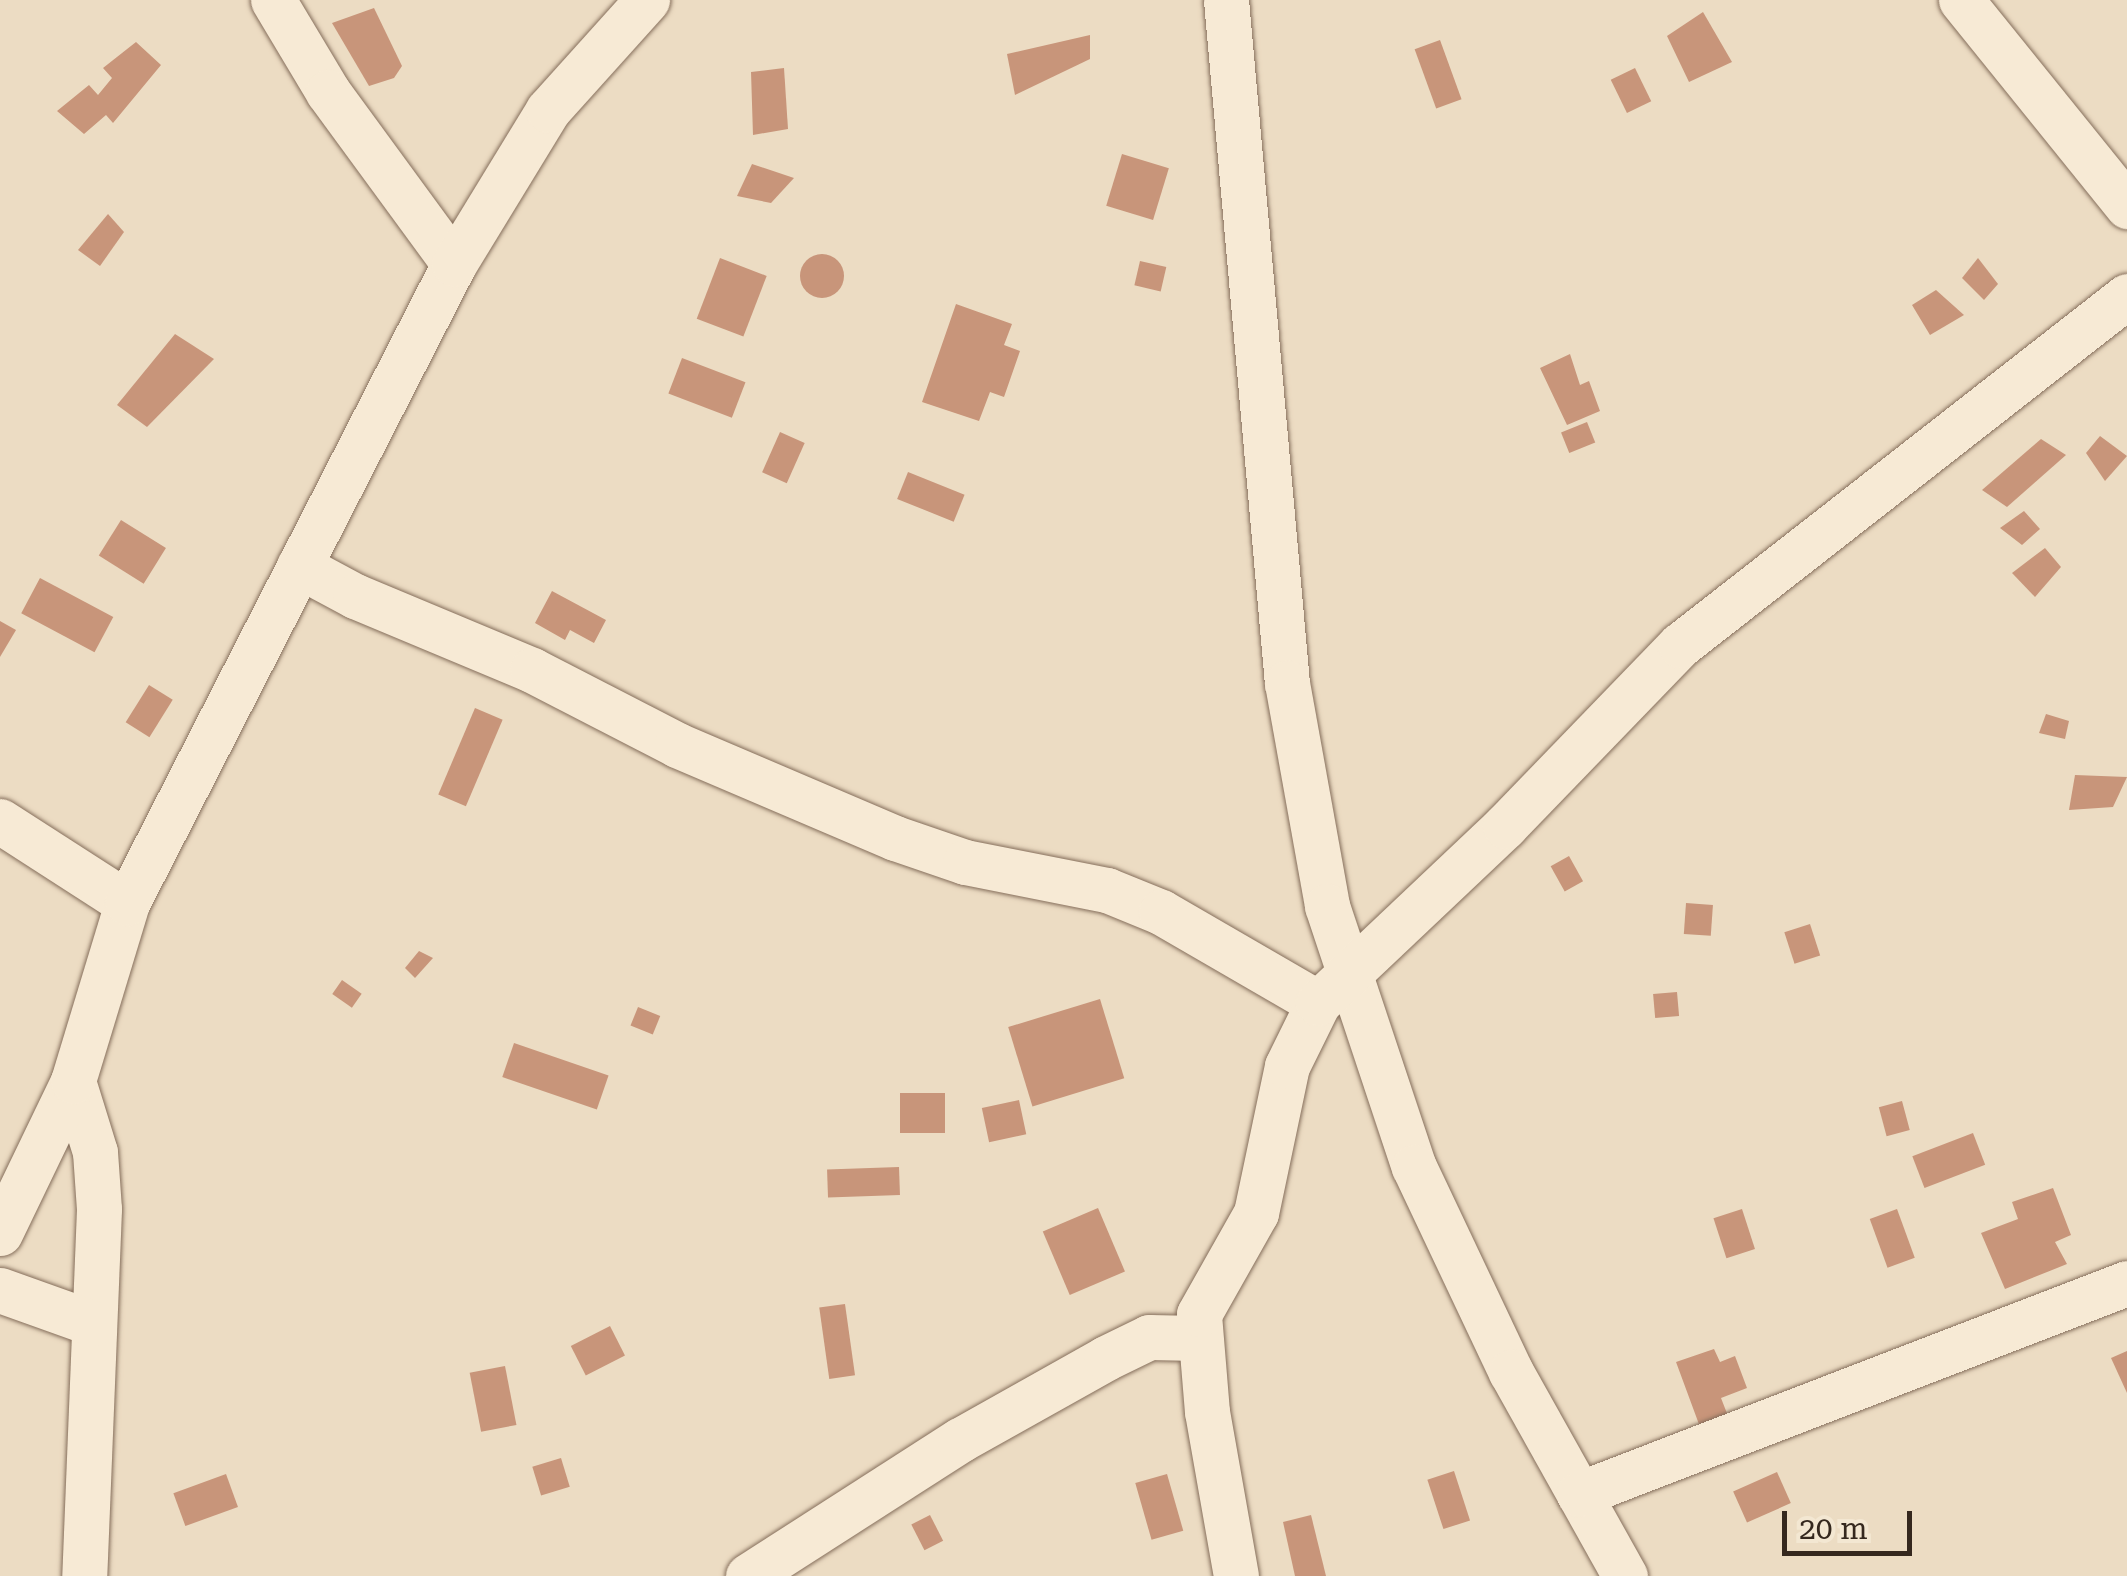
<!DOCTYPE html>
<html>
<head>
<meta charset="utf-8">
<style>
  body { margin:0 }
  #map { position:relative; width:2127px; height:1576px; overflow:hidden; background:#ecdcc3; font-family:"Roboto Serif",serif }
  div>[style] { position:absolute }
  .building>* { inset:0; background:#c8957a; transform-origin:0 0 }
  .round { border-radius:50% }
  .roads { filter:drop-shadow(0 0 2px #856e5b) drop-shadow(0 0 2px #856e5b) }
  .minor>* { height:45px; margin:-22.5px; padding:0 22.5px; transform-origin:22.5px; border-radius:22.5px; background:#f7ead5 }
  span { translate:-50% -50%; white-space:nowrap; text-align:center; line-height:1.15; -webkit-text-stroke:10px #f3e7d2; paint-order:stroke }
  .scale { position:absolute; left:1782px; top:1511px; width:130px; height:45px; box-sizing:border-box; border:5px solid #35281e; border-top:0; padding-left:12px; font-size:30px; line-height:35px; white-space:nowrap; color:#35281e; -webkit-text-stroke:8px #f3e7d2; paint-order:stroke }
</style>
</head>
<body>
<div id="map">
  <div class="building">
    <div style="clip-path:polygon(374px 8px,402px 66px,394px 78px,369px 86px,332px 23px)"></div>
    <div style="clip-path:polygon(1703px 12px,1732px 62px,1689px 82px,1667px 36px)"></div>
    <div style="clip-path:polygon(1090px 35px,1090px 59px,1015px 95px,1007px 54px)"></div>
    <div style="left:1440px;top:40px;width:63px;height:27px;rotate:70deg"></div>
    <div style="clip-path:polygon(136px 42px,161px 65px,113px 123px,106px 115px,84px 134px,57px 111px,89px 85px,98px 95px,112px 78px,103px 68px)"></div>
    <div style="clip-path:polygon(784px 68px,788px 129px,753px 135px,751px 72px)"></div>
    <div style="left:1635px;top:68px;width:37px;height:27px;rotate:64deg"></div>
    <div style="left:1122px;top:154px;width:49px;height:54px;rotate:17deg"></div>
    <div style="clip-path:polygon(752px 164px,794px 178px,771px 203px,737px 196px)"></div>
    <div style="clip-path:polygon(108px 214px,124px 232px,100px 266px,78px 250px)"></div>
    <div class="round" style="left:800px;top:254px;width:44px;height:44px"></div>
    <div style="left:720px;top:258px;width:50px;height:65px;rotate:21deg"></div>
    <div style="clip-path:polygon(1978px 258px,1998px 284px,1984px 300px,1962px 278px)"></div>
    <div style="left:1140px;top:261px;width:27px;height:25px;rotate:13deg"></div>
    <div style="clip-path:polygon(1936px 290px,1964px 315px,1930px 335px,1912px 305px)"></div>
    <div style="clip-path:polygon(956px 304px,1012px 324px,1004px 345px,1020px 351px,1004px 397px,990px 392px,979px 421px,922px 402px)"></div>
    <div style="clip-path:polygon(175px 334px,214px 359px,147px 427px,117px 405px)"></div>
    <div style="clip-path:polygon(1570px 354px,1580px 385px,1589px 381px,1600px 411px,1567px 425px,1540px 368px)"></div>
    <div style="left:682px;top:358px;width:68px;height:38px;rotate:21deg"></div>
    <div style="left:1587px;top:422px;width:22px;height:28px;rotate:68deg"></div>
    <div style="left:780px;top:432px;width:27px;height:44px;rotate:24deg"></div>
    <div style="clip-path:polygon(2100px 436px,2127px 456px,2105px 481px,2086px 453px)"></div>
    <div style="clip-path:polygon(2041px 439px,2066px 455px,2007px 507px,1982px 490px)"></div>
    <div style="left:908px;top:472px;width:61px;height:29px;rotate:22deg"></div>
    <div style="clip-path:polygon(2024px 511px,2040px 529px,2022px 545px,2000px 528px)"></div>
    <div style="left:121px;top:520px;width:53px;height:42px;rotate:32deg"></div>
    <div style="clip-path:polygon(2045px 548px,2061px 567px,2035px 597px,2012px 573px)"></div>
    <div style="left:40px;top:578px;width:83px;height:40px;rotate:28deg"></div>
    <div style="clip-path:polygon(552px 591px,606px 620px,594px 643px,570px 630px,565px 640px,535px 623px)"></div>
    <div style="clip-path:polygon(0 621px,16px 630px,0 657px)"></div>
    <div style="left:149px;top:685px;width:28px;height:44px;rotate:32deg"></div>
    <div style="left:475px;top:708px;width:30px;height:94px;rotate:23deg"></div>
    <div style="clip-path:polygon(2046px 714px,2069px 721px,2065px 739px,2039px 733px)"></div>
    <div style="clip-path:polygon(2075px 775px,2127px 777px,2113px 807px,2069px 810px)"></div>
    <div style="left:1569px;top:856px;width:29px;height:21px;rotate:61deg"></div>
    <div style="left:1686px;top:903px;width:27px;height:31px;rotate:4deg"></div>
    <div style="left:1810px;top:924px;width:33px;height:27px;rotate:72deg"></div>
    <div style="clip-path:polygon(419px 951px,433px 958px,415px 978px,405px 968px)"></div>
    <div style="left:342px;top:980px;width:24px;height:17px;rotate:35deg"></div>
    <div style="left:1677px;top:992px;width:24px;height:24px;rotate:85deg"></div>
    <div style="left:1100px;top:999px;width:83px;height:96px;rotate:73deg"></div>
    <div style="left:638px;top:1007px;width:24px;height:20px;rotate:22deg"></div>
    <div style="left:514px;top:1043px;width:100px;height:36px;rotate:19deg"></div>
    <div style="left:900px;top:1093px;width:45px;height:40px"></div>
    <div style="left:1019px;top:1100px;width:35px;height:38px;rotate:78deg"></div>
    <div style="left:1902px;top:1101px;width:30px;height:24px;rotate:75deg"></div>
    <div style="left:1973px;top:1133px;width:34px;height:65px;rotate:69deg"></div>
    <div style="left:899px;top:1167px;width:28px;height:72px;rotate:88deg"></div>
    <div style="clip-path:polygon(2053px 1188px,2071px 1235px,2055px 1242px,2067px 1264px,2005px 1289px,1981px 1233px,2018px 1219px,2012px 1202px)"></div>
    <div style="left:1098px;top:1208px;width:69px;height:60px;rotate:67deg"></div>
    <div style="left:1742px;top:1209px;width:42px;height:30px;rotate:72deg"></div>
    <div style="left:1897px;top:1209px;width:52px;height:29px;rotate:70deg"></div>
    <div style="left:845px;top:1304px;width:72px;height:26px;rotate:82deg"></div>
    <div style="left:610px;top:1326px;width:33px;height:44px;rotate:63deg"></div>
    <div style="clip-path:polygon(1714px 1349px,1720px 1362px,1735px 1356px,1747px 1388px,1721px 1398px,1728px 1416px,1700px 1427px,1676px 1362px)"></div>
    <div style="clip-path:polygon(2127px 1351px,2127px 1393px,2111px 1358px)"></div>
    <div style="left:505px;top:1366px;width:60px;height:36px;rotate:79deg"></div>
    <div style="left:561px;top:1458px;width:30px;height:30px;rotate:73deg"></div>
    <div style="left:1454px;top:1471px;width:52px;height:28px;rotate:72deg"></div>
    <div style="left:1777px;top:1472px;width:34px;height:48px;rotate:66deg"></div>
    <div style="left:226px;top:1474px;width:35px;height:56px;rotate:70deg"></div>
    <div style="left:1167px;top:1474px;width:59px;height:33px;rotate:74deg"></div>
    <div style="left:930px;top:1515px;width:29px;height:21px;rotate:63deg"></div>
    <div style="clip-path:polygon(1311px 1515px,1326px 1576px,1295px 1576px,1283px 1522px)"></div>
  </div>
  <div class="roads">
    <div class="minor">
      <div style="left:273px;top:0;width:107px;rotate:59.1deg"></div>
      <div style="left:328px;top:92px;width:213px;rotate:53.8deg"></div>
      <div style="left:1226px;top:0;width:686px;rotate:84.9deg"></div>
      <div style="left:1287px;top:683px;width:227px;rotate:79.8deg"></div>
      <div style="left:1327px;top:906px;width:275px;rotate:71.6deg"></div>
      <div style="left:1414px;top:1167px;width:227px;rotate:64.7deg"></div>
      <div style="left:1511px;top:1372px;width:234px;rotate:60.8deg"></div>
      <div style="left:1961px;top:0;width:265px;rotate:51.1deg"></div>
      <div style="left:299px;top:566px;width:64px;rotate:28.2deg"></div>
      <div style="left:355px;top:596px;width:192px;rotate:22.7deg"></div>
      <div style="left:532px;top:670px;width:163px;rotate:27.3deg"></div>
      <div style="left:677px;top:745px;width:237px;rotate:23.1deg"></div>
      <div style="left:895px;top:838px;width:74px;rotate:18.9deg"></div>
      <div style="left:965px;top:862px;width:145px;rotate:11.2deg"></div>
      <div style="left:1107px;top:890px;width:58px;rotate:22.2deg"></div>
      <div style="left:1161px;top:912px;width:181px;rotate:30.1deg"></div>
      <div style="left:0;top:821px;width:151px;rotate:32.8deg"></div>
      <div style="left:73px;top:1081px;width:74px;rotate:72.8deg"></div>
      <div style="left:95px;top:1152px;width:57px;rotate:86deg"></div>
      <div style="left:99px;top:1209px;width:367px;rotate:92.3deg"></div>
      <div style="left:0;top:1233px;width:169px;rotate:-64.3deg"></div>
      <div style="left:73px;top:1081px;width:186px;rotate:-73.1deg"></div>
      <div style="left:127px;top:903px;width:718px;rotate:-62.9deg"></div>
      <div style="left:454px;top:264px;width:180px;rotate:-58.6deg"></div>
      <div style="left:548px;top:110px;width:148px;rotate:-48deg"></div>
      <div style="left:0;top:1290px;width:98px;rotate:19.7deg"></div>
      <div style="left:1579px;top:1494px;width:587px;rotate:-21.06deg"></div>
      <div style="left:748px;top:1576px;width:252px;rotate:-32.7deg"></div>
      <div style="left:960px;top:1440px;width:167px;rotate:-29.3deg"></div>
      <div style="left:1106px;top:1358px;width:48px;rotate:-26deg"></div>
      <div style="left:1149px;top:1337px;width:49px;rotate:1.2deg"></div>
      <div style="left:1236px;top:1576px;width:167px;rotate:-100deg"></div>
      <div style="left:1207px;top:1412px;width:98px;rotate:-94.7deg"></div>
      <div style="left:1199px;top:1314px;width:116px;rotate:-60.6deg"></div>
      <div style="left:1256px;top:1213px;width:150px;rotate:-78.1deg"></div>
      <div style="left:1287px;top:1066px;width:70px;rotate:-63.8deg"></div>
      <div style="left:1318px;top:1003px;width:257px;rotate:-43.4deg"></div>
      <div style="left:1505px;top:826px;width:252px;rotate:-46deg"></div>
      <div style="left:1680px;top:645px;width:567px;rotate:-37.98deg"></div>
    </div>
  </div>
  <div class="scale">20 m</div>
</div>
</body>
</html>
